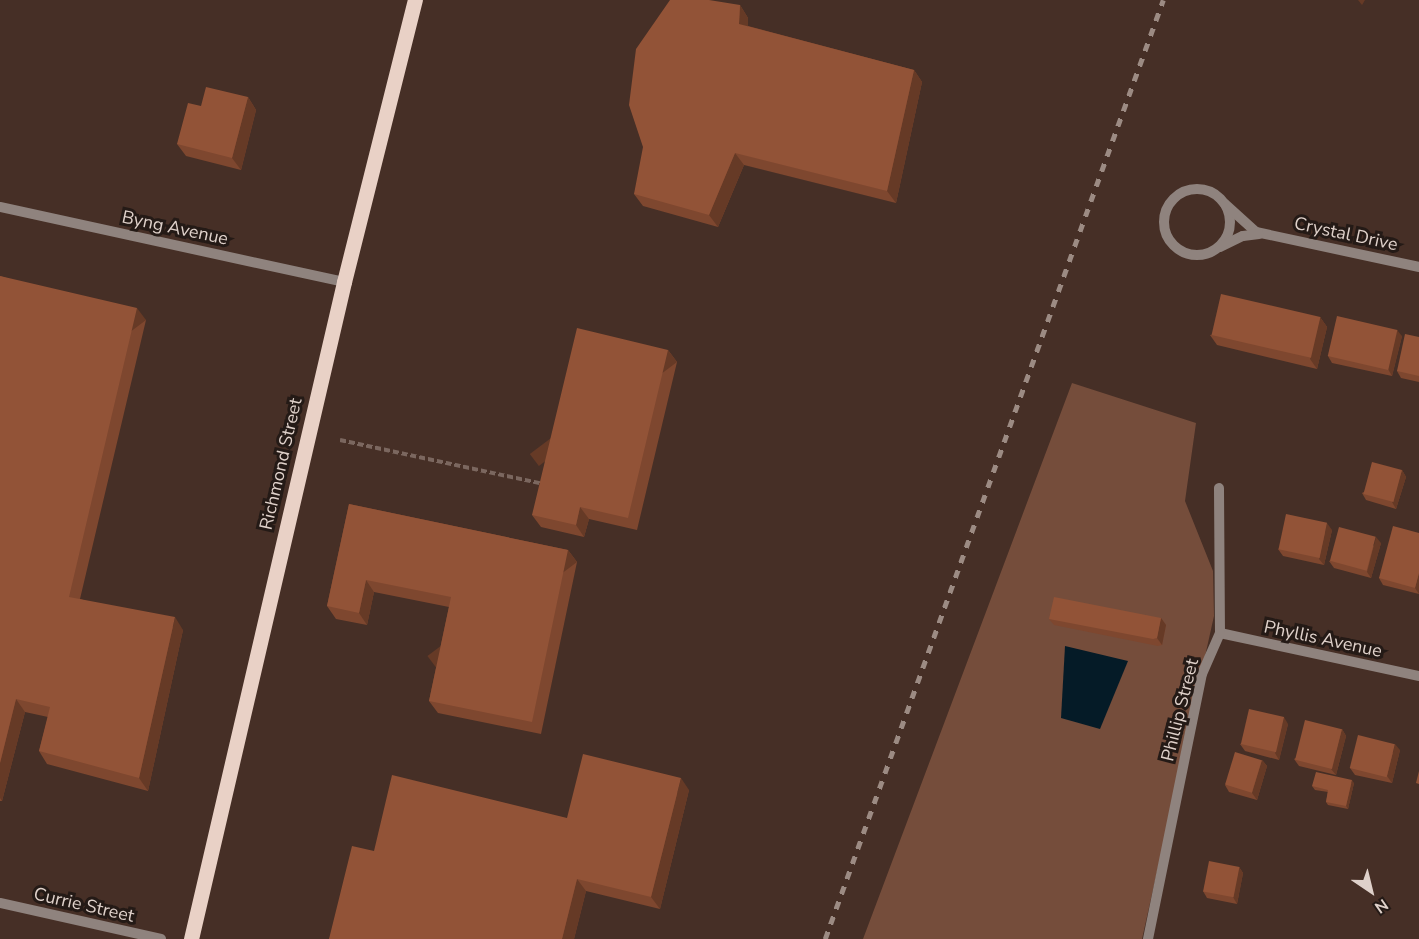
<!DOCTYPE html>
<html>
<head>
<meta charset="utf-8">
<style>
  body { margin:0 }
  #map { position:relative; width:1419px; height:939px; overflow:hidden; background:#462f26; font-family:"Nunito Sans",sans-serif }
  div>[style] { position:absolute }
  .green>* { inset:0; background:#754d3b }
  .water>* { inset:0; background:#051b27 }
  .path>* { height:4px; margin-top:-2px; transform-origin:0; background:repeating-linear-gradient(90deg,#7b675f 0 6px,transparent 0 9px) }
  .minor>* { height:10px; margin:-5px; padding:0 5px; transform-origin:5px; border-radius:5px; background:#8f837e }
  .minor>.ring { margin:-5px; padding:0; box-sizing:content-box; background:none; border:10px solid #8f837e; border-radius:50% }
  .major>* { height:15px; margin:-7.5px; padding:0 7.5px; transform-origin:7.5px; border-radius:7.5px; background:#e9d1c6 }
  .rail>* { height:4.5px; margin-top:-2.25px; transform-origin:0; background:repeating-linear-gradient(90deg,#9c8b83 0 8px,transparent 0 16px) }
  .wall>* { inset:0; background:#7e472f }
  .shaded-wall>* { inset:0; background:#663a26; transform-origin:0 0 }
  .building>* { inset:0; background:#925337; transform-origin:0 0 }
  span { translate:-50% -50%; white-space:nowrap; text-align:center; line-height:1.15; -webkit-text-stroke:6px #241a16; paint-order:stroke }
  .street-label { font-size:18px; color:#dfd1ca }
  .north { position:absolute; left:1341px; top:861px; width:60px; height:60px; -webkit-text-stroke:4px #241a16; paint-order:stroke; rotate:145deg; font-size:16px; font-weight:700; line-height:24px; text-align:center; color:#dfd1ca }
  .north::after { content:''; display:block; margin:auto; width:21px; height:27px; background:#dfd1ca; clip-path:polygon(50% 0,100% 100%,50% 72%,0 100%) }
</style>
</head>
<body>
<div id="map">
  <div class="green">
    <div style="clip-path:polygon(1072px 383px,1196px 423px,1185px 501px,1213px 571px,1214px 616px,1142px 939px,863px 939px)"></div>
  </div>
  <div class="water">
    <div style="clip-path:polygon(1065px 646px,1128px 661px,1100px 729px,1061px 718px)"></div>
  </div>
  <div class="path">
    <div style="left:340px;top:440px;width:209px;rotate:12.2deg"></div>
  </div>
  <div class="minor">
    <div class="ring" style="left:1164px;top:189px;width:56px;height:56px"></div>
    <div style="left:1225px;top:204px;width:42px;rotate:42.1deg"></div>
    <div style="left:1256px;top:232px;width:167px;rotate:12.1deg"></div>
    <div style="left:0;top:207px;width:352px;rotate:12.3deg"></div>
    <div style="left:1220px;top:247px;width:25px;rotate:-26deg"></div>
    <div style="left:1243px;top:236px;width:16px;rotate:-7deg"></div>
    <div style="left:1220px;top:633px;width:204px;rotate:12.2deg"></div>
    <div style="left:0;top:903px;width:165px;rotate:12.6deg"></div>
    <div style="left:1148px;top:939px;width:270px;rotate:-78.5deg"></div>
    <div style="left:1202px;top:674px;width:45px;rotate:-66.3deg"></div>
    <div style="left:1220px;top:633px;width:145px;rotate:-90.4deg"></div>
  </div>
  <div class="major">
    <div style="left:191px;top:939px;width:675px;rotate:-76.89deg"></div>
    <div style="left:344px;top:282px;width:291px;rotate:-75.9deg"></div>
  </div>
  <div class="rail">
    <div style="left:825px;top:939px;width:998px;rotate:-70.2deg"></div>
  </div>
  <div class="wall">
    <div style="clip-path:polygon(740px 5px,748px 18px,748px 26px,914px 70px,922px 82px,896px 203px,744px 165px,718px 227px,643px 206px,634px 194px)"></div>
    <div style="clip-path:polygon(248px 97px,256px 110px,241px 170px,186px 156px,177px 144px)"></div>
    <div style="clip-path:polygon(0 276px,146px 320px,80px 599px,183px 630px,148px 791px,47px 764px,39px 751px,48px 717px,25px 712px,2px 801px,0 801px)"></div>
    <div style="clip-path:polygon(1320px 317px,1327px 327px,1317px 369px,1217px 345px,1210px 335px)"></div>
    <div style="clip-path:polygon(1402px 336px,1392px 376px,1332px 363px,1328px 356px)"></div>
    <div style="clip-path:polygon(1419px 337px,1419px 382px,1401px 378px,1397px 371px)"></div>
    <div style="clip-path:polygon(668px 350px,677px 362px,637px 530px,589px 519px,584px 537px,541px 527px,532px 515px)"></div>
    <div style="clip-path:polygon(1402px 470px,1406px 477px,1396px 509px,1366px 500px,1362px 493px)"></div>
    <div style="clip-path:polygon(349px 504px,568px 550px,577px 562px,541px 734px,438px 713px,429px 701px,449px 607px,374px 592px,367px 625px,336px 619px,327px 606px)"></div>
    <div style="clip-path:polygon(1332px 530px,1324px 565px,1283px 556px,1278px 549px)"></div>
    <div style="clip-path:polygon(1419px 533px,1419px 594px,1383px 585px,1379px 578px)"></div>
    <div style="clip-path:polygon(1381px 543px,1371px 578px,1334px 568px,1329px 561px)"></div>
    <div style="clip-path:polygon(1161px 618px,1166px 625px,1162px 645px,1158px 646px,1054px 625px,1049px 619px)"></div>
    <div style="clip-path:polygon(1288px 724px,1279px 760px,1245px 751px,1240px 744px)"></div>
    <div style="clip-path:polygon(1342px 729px,1346px 736px,1336px 775px,1299px 766px,1294px 759px)"></div>
    <div style="clip-path:polygon(1400px 750px,1392px 783px,1355px 775px,1350px 768px)"></div>
    <div style="clip-path:polygon(1262px 760px,1267px 766px,1257px 800px,1229px 792px,1225px 785px)"></div>
    <div style="clip-path:polygon(1354px 783px,1348px 809px,1328px 805px,1326px 802px,1328px 792px,1315px 790px,1312px 786px)"></div>
    <div style="clip-path:polygon(689px 790px,660px 909px,586px 891px,574px 939px,329px 939px,374px 851px,567px 818px)"></div>
    <div style="clip-path:polygon(1239px 867px,1243px 873px,1237px 904px,1207px 898px,1203px 891px)"></div>
  </div>
  <div class="shaded-wall">
    <div style="clip-path:polygon(1358px 0,1365px 0,1362px 5px)"></div>
    <div style="clip-path:polygon(740px 5px,748px 18px,748px 36px,739px 24px)"></div>
    <div style="clip-path:polygon(914px 70px,922px 82px,896px 203px,887px 191px)"></div>
    <div style="clip-path:polygon(248px 97px,256px 110px,241px 170px,232px 158px)"></div>
    <div style="clip-path:polygon(735px 153px,744px 165px,718px 227px,709px 215px)"></div>
    <div style="left:137px;top:308px;width:15px;height:297px;rotate:53deg"></div>
    <div style="clip-path:polygon(1320px 317px,1327px 327px,1317px 369px,1310px 359px)"></div>
    <div style="clip-path:polygon(1397px 330px,1402px 336px,1392px 376px,1388px 369px)"></div>
    <div style="left:668px;top:350px;width:15px;height:173px;rotate:53deg"></div>
    <div style="clip-path:polygon(1402px 470px,1406px 477px,1396px 509px,1392px 502px)"></div>
    <div style="clip-path:polygon(580px 507px,589px 519px,584px 537px,576px 525px)"></div>
    <div style="clip-path:polygon(1327px 523px,1332px 530px,1324px 565px,1319px 559px)"></div>
    <div style="clip-path:polygon(1376px 537px,1381px 543px,1371px 578px,1367px 572px)"></div>
    <div style="left:568px;top:550px;width:15px;height:176px;rotate:53deg"></div>
    <div style="clip-path:polygon(1419px 573px,1419px 594px,1415px 588px)"></div>
    <div style="clip-path:polygon(366px 580px,374px 592px,367px 625px,359px 613px)"></div>
    <div style="clip-path:polygon(175px 617px,183px 630px,148px 791px,139px 778px)"></div>
    <div style="clip-path:polygon(1161px 618px,1166px 625px,1162px 645px,1157px 638px)"></div>
    <div style="clip-path:polygon(16px 699px,25px 712px,2px 801px,0 798px,0 763px)"></div>
    <div style="clip-path:polygon(1284px 717px,1288px 724px,1279px 760px,1275px 753px)"></div>
    <div style="clip-path:polygon(1342px 729px,1346px 736px,1336px 775px,1331px 769px)"></div>
    <div style="clip-path:polygon(1395px 744px,1400px 750px,1392px 783px,1387px 776px)"></div>
    <div style="clip-path:polygon(1262px 760px,1267px 766px,1257px 800px,1252px 793px)"></div>
    <div style="clip-path:polygon(681px 778px,689px 790px,660px 909px,651px 897px)"></div>
    <div style="clip-path:polygon(1352px 780px,1354px 783px,1348px 809px,1346px 806px)"></div>
    <div style="clip-path:polygon(1239px 867px,1243px 873px,1237px 904px,1233px 897px)"></div>
    <div style="clip-path:polygon(577px 879px,586px 891px,574px 939px,562px 939px)"></div>
  </div>
  <div class="building">
    <div style="clip-path:polygon(670px 0,709px 0,740px 5px,739px 24px,914px 70px,887px 191px,735px 153px,709px 215px,634px 194px,643px 147px,629px 105px,636px 49px)"></div>
    <div style="clip-path:polygon(206px 87px,248px 97px,232px 158px,177px 144px,188px 103px,201px 106px)"></div>
    <div style="clip-path:polygon(0 276px,137px 308px,69px 597px,175px 617px,139px 778px,39px 751px,50px 707px,16px 699px,0 763px)"></div>
    <div style="left:1221px;top:294px;width:102px;height:42px;rotate:13deg"></div>
    <div style="left:1337px;top:316px;width:62px;height:41px;rotate:13deg"></div>
    <div style="clip-path:polygon(577px 328px,668px 350px,628px 518px,580px 507px,576px 525px,532px 515px)"></div>
    <div style="clip-path:polygon(1405px 334px,1419px 337px,1419px 376px,1397px 371px)"></div>
    <div style="left:1372px;top:462px;width:31px;height:33px;rotate:15deg"></div>
    <div style="clip-path:polygon(349px 504px,568px 550px,532px 722px,429px 701px,451px 597px,366px 580px,359px 613px,327px 606px)"></div>
    <div style="left:1286px;top:514px;width:42px;height:36px;rotate:12deg"></div>
    <div style="clip-path:polygon(1393px 526px,1419px 533px,1419px 573px,1415px 588px,1379px 578px)"></div>
    <div style="left:1339px;top:527px;width:38px;height:35px;rotate:15deg"></div>
    <div style="clip-path:polygon(1054px 597px,1161px 618px,1157px 638px,1153px 639px,1049px 619px)"></div>
    <div style="left:1249px;top:709px;width:36px;height:36px;rotate:13deg"></div>
    <div style="left:1305px;top:720px;width:38px;height:41px;rotate:14deg"></div>
    <div style="left:1358px;top:735px;width:38px;height:34px;rotate:14deg"></div>
    <div style="left:1235px;top:752px;width:28px;height:34px;rotate:17deg"></div>
    <div style="clip-path:polygon(583px 754px,681px 778px,651px 897px,577px 879px,562px 939px,329px 939px,352px 846px,374px 851px,392px 775px,567px 818px)"></div>
    <div style="clip-path:polygon(1419px 771px,1419px 784px,1416px 783px)"></div>
    <div style="clip-path:polygon(1316px 772px,1352px 780px,1346px 806px,1326px 802px,1328px 790px,1312px 786px)"></div>
    <div style="left:1209px;top:861px;width:31px;height:31px;rotate:11deg"></div>
  </div>
  <div class="street-label">
    <span style="left:175px;top:228px;rotate:12deg">Byng Avenue</span>
    <span style="left:1346px;top:234px;rotate:12deg">Crystal Drive</span>
    <span style="left:281px;top:464px;rotate:-77deg">Richmond Street</span>
    <span style="left:1323px;top:639px;rotate:12deg">Phyllis Avenue</span>
    <span style="left:1180px;top:710px;rotate:-76deg">Phillip Street</span>
    <span style="left:84px;top:905px;rotate:13deg">Currie Street</span>
  </div>
  <div class="north">N</div>
</div>
</body>
</html>
